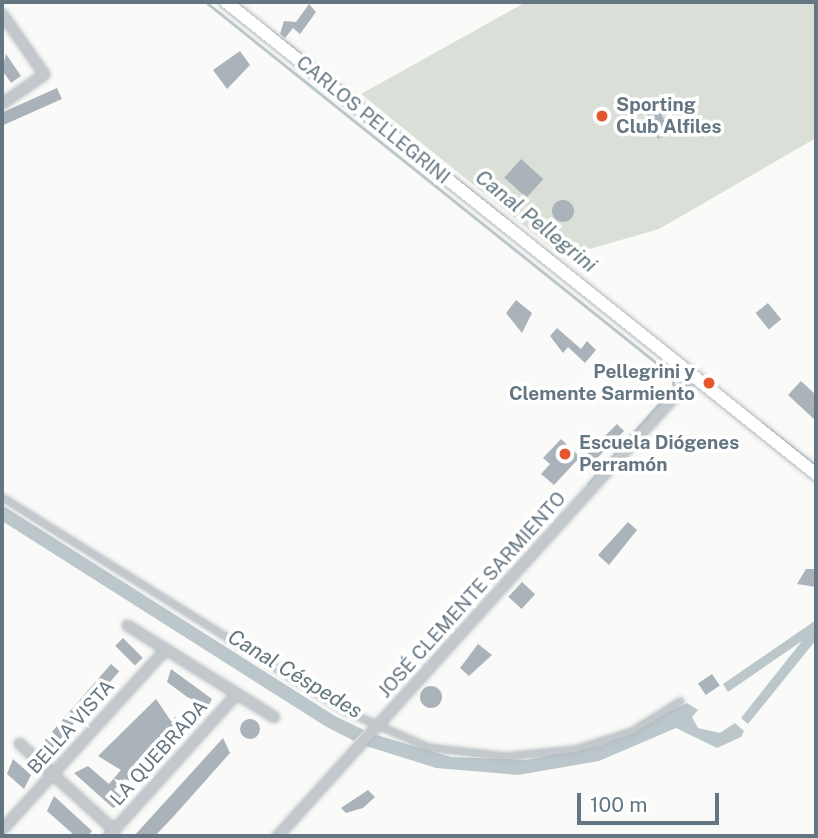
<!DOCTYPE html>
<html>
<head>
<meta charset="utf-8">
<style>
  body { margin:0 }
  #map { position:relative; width:818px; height:838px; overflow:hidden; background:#fafaf8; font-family:"Public Sans",sans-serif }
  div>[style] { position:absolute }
  .green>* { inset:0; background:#dadfd7 }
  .water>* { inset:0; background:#bbc7cb }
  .stream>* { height:2.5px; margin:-1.25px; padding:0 1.25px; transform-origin:1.25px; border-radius:1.25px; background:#bbc7cb }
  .building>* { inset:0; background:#aab3b9; transform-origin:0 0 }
  .round { border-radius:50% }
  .roads { filter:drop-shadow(0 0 2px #b3babf) drop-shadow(0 0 2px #b3babf) }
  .lane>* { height:4.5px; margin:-2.25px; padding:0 2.25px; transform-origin:2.25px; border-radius:2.25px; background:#c3c8cc }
  .street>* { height:9px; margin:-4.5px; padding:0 4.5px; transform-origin:4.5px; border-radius:4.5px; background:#c3c8cc }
  .secondary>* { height:12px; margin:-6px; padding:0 6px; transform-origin:6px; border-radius:6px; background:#fff }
  .dots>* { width:19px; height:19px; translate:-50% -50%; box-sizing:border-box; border:4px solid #fff; border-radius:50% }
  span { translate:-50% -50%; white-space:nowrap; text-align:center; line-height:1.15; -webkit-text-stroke:7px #fff; paint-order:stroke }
  .poi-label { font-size:19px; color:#657683; font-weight:700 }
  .left { translate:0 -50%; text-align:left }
  .right { translate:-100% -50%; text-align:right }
  .street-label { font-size:19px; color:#657683 }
  .water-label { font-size:21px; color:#60757c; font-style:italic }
  .frame { position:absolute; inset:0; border:4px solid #657683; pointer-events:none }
  .scale { position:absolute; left:577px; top:793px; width:142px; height:32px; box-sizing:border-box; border:4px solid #657683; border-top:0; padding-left:9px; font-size:21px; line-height:24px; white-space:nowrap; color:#657683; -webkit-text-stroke:5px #fff; paint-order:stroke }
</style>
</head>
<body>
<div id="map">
  <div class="green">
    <div style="clip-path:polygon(526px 2px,816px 2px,816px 138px,659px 229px,579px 252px,569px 245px,558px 253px,361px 94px)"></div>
  </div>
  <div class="water">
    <div style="clip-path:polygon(2px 505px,335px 716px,364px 730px,354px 741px,325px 726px,2px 521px)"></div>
    <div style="clip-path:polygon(816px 620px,816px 640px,748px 724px,741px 718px,802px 641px,728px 692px,723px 684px)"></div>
    <div style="clip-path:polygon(687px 703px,698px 710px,692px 717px,698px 728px,720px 733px,735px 723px,744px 731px,741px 737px,717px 748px,676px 728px,599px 761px,518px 775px,436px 768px,363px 745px,373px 734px,451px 757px,526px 760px,603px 745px)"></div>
  </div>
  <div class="stream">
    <div style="left:206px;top:2px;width:598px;rotate:38.69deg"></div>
    <div style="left:673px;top:376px;width:12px;rotate:85deg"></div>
    <div style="left:674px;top:388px;width:128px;rotate:131.5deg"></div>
    <div style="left:273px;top:32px;width:295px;rotate:38.7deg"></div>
    <div style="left:763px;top:424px;width:68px;rotate:38.4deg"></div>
  </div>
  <div class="building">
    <div style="clip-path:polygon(309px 4px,316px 12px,300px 34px,293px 28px,285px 38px,280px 34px,284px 21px,296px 22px)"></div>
    <div style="clip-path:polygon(240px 51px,250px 65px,227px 89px,213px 70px)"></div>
    <div style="clip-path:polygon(6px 54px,21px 76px,11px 83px,2px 70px)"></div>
    <div style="left:57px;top:88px;width:12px;height:67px;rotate:66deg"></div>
    <div style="left:657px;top:106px;width:30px;height:14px;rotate:63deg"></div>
    <div style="left:521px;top:159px;width:30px;height:25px;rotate:42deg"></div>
    <div class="round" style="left:552px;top:200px;width:22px;height:22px"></div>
    <div style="clip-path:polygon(516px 300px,532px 313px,522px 333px,506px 313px)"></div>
    <div style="left:768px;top:303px;width:21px;height:16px;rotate:51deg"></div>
    <div style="clip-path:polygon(557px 328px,581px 349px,587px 341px,596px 350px,585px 363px,568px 347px,563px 353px,550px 336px)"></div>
    <div style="clip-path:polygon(801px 381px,816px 395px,816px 421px,788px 395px)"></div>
    <div style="left:617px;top:424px;width:10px;height:44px;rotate:45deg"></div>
    <div style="clip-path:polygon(561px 439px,580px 457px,554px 485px,541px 474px,550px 464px,543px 458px)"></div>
    <div style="clip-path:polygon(628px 522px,637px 530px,609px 565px,598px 555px)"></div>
    <div style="clip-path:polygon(806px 569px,816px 569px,816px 587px,797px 584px)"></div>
    <div style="left:522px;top:582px;width:18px;height:20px;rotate:43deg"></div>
    <div style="left:123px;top:638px;width:28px;height:11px;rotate:45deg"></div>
    <div style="clip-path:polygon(478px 644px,492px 655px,469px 676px,460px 668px)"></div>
    <div style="left:111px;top:664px;width:11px;height:110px;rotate:41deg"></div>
    <div style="clip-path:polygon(171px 669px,212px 699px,206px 711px,167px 682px)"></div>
    <div style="left:712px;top:674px;width:14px;height:17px;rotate:56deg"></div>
    <div class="round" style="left:420px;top:686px;width:22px;height:22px"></div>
    <div style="clip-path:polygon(156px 699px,171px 721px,175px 717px,183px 724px,132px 781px,124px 779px,114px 790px,126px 800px,113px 808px,74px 773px,88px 766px,109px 784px,121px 770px,98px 756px)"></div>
    <div class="round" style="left:240px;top:719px;width:20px;height:20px"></div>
    <div style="clip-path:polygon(223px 738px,230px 753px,173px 817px,155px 836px,134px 836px)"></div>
    <div style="clip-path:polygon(13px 759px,31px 775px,24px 789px,7px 774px)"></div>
    <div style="clip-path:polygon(368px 790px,375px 797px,363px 808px,346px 813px,341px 808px)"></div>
    <div style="clip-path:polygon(54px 796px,92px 831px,88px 836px,74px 835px,47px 811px)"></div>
  </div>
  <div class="roads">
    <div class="lane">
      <div style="left:2px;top:497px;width:401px;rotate:31.9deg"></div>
      <div style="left:342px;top:709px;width:94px;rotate:23.8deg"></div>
      <div style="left:428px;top:747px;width:79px;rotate:6.6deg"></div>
      <div style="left:506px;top:756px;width:70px;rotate:-5.7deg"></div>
      <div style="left:576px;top:749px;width:59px;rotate:-17.8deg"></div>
      <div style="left:632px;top:731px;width:57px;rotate:-32deg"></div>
    </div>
    <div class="street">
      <div style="left:2px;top:14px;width:73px;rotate:55deg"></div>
      <div style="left:44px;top:74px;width:51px;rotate:145.4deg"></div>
      <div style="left:127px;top:625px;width:173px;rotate:32deg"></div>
      <div style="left:19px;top:743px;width:129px;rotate:42.5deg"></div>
      <div style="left:2px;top:829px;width:243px;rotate:-47.8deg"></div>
      <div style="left:108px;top:836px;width:191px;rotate:-48deg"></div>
      <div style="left:277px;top:836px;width:621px;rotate:-47.94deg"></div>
    </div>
    <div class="secondary">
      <div style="left:226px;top:2px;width:756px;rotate:38.66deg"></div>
    </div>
  </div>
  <div class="dots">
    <div style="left:602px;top:116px;background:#e4572e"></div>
    <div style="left:709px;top:383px;background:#e4572e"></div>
    <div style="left:565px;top:454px;background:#e4572e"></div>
  </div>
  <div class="poi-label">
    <span class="left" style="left:616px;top:116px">Sporting<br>Club Alfiles</span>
    <span class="right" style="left:695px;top:383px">Pellegrini y<br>Clemente Sarmiento</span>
    <span class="left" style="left:579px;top:454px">Escuela Diógenes<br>Perramón</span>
  </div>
  <div class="street-label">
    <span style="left:373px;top:120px;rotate:39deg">CARLOS PELLEGRINI</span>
    <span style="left:472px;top:595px;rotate:-48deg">JOSÉ CLEMENTE SARMIENTO</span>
    <span style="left:71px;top:727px;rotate:-48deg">BELLA VISTA</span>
    <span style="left:159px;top:753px;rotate:-48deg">LA QUEBRADA</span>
  </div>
  <div class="water-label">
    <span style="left:536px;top:221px;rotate:39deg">Canal Pellegrini</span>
    <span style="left:295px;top:674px;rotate:31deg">Canal Céspedes</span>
  </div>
  <div class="frame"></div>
  <div class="scale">100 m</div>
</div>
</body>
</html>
